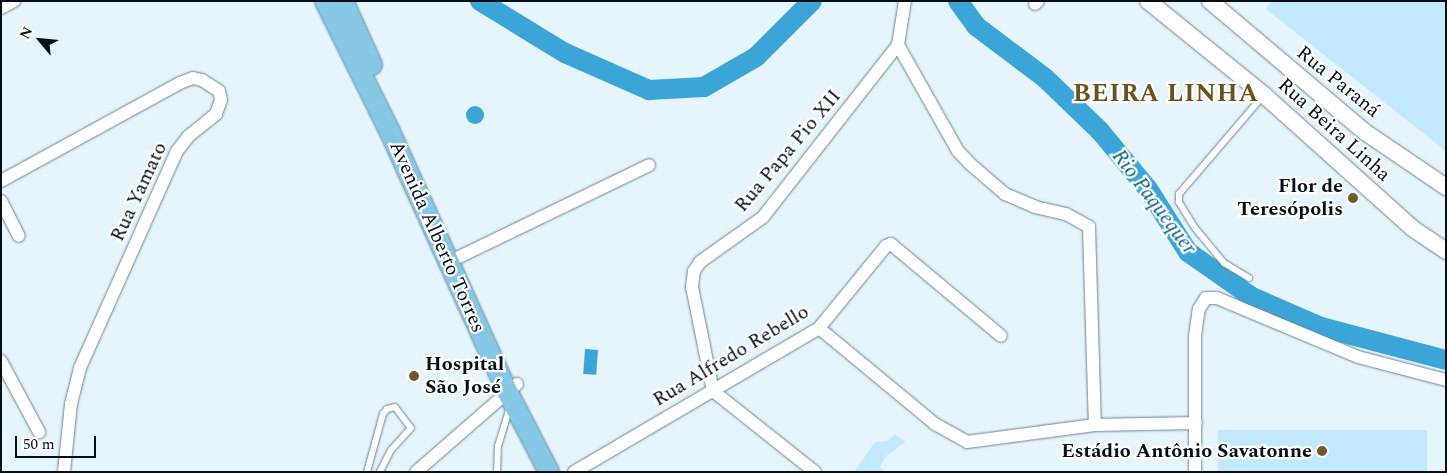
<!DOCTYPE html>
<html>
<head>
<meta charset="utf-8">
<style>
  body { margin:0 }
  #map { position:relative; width:1447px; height:473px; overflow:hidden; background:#e6f4fc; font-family:Spectral,serif }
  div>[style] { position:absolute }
  .green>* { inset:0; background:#c3e9ff; transform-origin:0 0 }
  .water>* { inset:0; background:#3ca5d8; transform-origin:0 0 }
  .round { border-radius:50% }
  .river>* { height:20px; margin:-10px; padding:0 10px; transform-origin:10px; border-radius:10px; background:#3ca5d8 }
  .roads { filter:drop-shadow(0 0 1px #658698) drop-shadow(0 0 1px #658698) }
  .service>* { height:6px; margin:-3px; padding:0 3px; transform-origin:3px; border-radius:3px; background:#fff }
  .minor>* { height:12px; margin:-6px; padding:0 6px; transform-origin:6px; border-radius:6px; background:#fff }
  .tertiary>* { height:16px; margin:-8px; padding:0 8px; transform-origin:8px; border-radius:8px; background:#fff }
  .primary>* { height:20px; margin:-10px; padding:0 10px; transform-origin:10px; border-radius:10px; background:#86c7e6 }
  .dots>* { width:14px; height:14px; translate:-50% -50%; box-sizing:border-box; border:2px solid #fefefe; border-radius:50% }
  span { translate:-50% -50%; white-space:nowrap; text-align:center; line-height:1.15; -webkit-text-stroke:4.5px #fefefe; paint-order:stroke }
  .street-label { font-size:20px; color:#040e15 }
  .poi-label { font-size:20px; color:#040e15; font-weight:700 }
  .right { translate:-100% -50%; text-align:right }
  .left { translate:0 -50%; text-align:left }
  .water-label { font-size:21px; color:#065b7d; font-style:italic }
  .district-label { font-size:25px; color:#6c521a; font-weight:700; letter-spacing:1px }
  .frame { position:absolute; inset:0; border:2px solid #040e15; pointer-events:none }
  .north { position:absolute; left:15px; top:15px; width:50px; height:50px; -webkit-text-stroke:4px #fefefe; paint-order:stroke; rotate:298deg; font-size:14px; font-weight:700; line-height:20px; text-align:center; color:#040e15 }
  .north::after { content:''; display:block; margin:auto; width:18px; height:22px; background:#040e15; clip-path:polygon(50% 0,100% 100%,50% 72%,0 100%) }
  .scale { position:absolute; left:15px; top:436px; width:81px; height:22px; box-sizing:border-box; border:2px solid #040e15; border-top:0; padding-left:6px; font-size:15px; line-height:18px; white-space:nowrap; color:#040e15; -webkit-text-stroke:4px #fefefe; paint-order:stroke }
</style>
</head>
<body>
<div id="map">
  <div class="green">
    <div style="clip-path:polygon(1271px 1px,1446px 1px,1446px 151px,1266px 9px)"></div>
    <div style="left:1218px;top:430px;width:209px;height:42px"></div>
    <div style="clip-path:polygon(895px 434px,905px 442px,885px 457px,880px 467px,885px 472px,854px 472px,875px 442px,887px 441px)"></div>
  </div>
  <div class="water">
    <div class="round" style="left:466px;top:106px;width:18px;height:18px"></div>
    <div style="left:585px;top:349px;width:13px;height:25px;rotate:4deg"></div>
  </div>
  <div class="river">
    <div style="left:480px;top:1px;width:100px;rotate:31.5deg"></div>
    <div style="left:565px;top:53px;width:92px;rotate:23.8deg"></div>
    <div style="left:649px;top:90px;width:55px;rotate:-3.1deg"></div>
    <div style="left:704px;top:87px;width:60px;rotate:-30deg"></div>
    <div style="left:756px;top:57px;width:79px;rotate:-45deg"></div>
    <div style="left:958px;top:1px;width:31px;rotate:54deg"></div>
    <div style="left:976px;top:26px;width:86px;rotate:37deg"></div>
    <div style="left:1045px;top:78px;width:76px;rotate:43.9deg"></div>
    <div style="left:1100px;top:131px;width:75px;rotate:50.4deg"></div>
    <div style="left:1148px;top:189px;width:75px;rotate:57.6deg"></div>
    <div style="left:1188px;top:252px;width:78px;rotate:35.1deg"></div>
    <div style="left:1252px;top:297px;width:75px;rotate:23.5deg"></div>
    <div style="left:1321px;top:327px;width:129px;rotate:14.8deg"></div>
  </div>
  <div class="roads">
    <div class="service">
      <div style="left:1249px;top:278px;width:29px;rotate:-149deg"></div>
      <div style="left:1224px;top:263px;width:45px;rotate:-129.6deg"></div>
      <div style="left:1195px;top:228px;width:31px;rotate:-122deg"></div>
      <div style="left:1179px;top:202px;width:8px;rotate:-90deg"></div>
      <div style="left:1179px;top:194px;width:129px;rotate:-49.4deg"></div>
      <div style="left:367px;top:472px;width:60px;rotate:-74.6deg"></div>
      <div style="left:383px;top:414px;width:6px;rotate:-51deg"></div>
      <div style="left:387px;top:409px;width:8px;rotate:-14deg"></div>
      <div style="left:395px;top:407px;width:26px;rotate:53deg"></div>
      <div style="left:411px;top:428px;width:30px;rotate:132deg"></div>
      <div style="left:391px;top:450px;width:25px;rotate:117deg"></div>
      <div style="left:497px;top:472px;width:26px;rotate:-88deg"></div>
      <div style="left:498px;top:446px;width:41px;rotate:-72.9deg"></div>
    </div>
    <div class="minor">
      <div style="left:1035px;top:4px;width:4px;rotate:-45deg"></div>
      <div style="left:1px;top:8px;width:15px;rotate:-28deg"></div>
      <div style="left:898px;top:45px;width:122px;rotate:60.5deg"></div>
      <div style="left:958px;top:151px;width:16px;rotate:47deg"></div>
      <div style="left:969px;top:163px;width:48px;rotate:40.7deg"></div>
      <div style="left:1005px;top:194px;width:33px;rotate:23deg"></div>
      <div style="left:1035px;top:207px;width:32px;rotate:13deg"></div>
      <div style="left:1066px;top:214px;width:26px;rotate:29deg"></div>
      <div style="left:1089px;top:227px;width:198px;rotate:88.3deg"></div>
      <div style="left:1px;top:181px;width:204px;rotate:-28.7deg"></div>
      <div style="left:180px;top:83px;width:14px;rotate:-21deg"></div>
      <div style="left:193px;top:78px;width:9px;rotate:13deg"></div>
      <div style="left:202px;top:80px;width:20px;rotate:33deg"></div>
      <div style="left:219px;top:91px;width:9px;rotate:77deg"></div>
      <div style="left:221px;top:100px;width:15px;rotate:110deg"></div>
      <div style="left:216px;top:114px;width:36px;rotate:141deg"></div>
      <div style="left:188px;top:137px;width:18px;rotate:128deg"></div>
      <div style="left:177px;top:151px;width:238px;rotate:114.1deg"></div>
      <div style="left:80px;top:368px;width:37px;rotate:104deg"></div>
      <div style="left:71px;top:404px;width:68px;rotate:95.9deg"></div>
      <div style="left:1px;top:201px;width:39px;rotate:63deg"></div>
      <div style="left:459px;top:257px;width:211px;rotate:-25.8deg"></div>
      <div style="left:819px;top:328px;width:151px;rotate:39.6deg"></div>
      <div style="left:935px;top:424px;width:37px;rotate:29deg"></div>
      <div style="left:967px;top:442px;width:129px;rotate:-7.6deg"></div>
      <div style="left:1095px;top:425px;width:101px;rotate:-1.1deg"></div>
      <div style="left:1px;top:361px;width:81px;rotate:61.8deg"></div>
      <div style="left:416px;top:472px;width:134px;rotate:-41.1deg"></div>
      <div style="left:574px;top:472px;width:284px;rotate:-30.4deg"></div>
      <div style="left:819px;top:328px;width:106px;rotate:-50.7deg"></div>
      <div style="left:886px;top:246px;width:5px;rotate:-22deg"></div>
      <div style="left:891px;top:244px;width:143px;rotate:39.9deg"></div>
      <div style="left:815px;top:472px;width:130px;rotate:-141.5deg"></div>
      <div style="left:713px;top:391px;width:106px;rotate:-101.4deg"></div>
      <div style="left:692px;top:287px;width:16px;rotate:-83deg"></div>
      <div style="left:694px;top:271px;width:11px;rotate:-56deg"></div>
      <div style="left:700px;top:262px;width:77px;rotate:-35.5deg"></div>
      <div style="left:763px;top:217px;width:219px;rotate:-51.9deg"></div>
      <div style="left:898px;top:45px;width:45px;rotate:-81deg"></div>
      <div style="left:1195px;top:472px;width:136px;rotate:-90deg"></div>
      <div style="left:1195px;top:336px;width:27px;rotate:-82deg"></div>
      <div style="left:1199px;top:309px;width:13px;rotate:-58deg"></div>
      <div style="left:1206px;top:298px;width:11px"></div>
      <div style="left:1217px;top:298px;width:153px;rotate:22.7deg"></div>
      <div style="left:1358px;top:357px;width:91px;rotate:14.6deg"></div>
    </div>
    <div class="tertiary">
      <div style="left:1148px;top:1px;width:149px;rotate:39deg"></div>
      <div style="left:1264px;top:95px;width:199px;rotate:41.9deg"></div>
      <div style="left:1412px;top:228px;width:41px;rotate:34.1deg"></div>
      <div style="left:1210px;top:1px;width:203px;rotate:40.2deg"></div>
      <div style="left:1365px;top:132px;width:98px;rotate:34.2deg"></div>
    </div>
    <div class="primary">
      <div style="left:325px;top:1px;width:146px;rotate:63.6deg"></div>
      <div style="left:390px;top:132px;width:284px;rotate:65.7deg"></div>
      <div style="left:507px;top:391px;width:91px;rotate:62.6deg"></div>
      <div style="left:343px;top:1px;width:70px;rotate:65.6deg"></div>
    </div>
  </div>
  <div class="dots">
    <div style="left:1353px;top:198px;background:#71592a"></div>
    <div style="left:414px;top:376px;background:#71592a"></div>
    <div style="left:1322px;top:451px;background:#71592a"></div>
  </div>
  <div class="street-label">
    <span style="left:1338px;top:82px;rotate:39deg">Rua Paraná</span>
    <span style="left:1334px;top:130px;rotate:42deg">Rua Beira Linha</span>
    <span style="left:788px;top:151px;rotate:-50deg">Rua Papa Pio XII</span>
    <span style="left:139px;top:192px;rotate:-65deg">Rua Yamato</span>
    <span style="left:437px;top:237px;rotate:66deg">Avenida Alberto Torres</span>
    <span style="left:731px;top:356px;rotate:-31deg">Rua Alfredo Rebello</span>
  </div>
  <div class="poi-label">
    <span class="right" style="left:1343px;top:198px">Flor de<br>Teresópolis</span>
    <span class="left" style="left:425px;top:376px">Hospital<br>São José</span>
    <span class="right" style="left:1312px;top:451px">Estádio Antônio Savatonne</span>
  </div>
  <div class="water-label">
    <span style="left:1154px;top:202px;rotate:53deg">Rio Paquequer</span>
  </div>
  <div class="district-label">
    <span style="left:1166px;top:94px">BEIRA LINHA</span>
  </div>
  <div class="frame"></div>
  <div class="north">N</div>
  <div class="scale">50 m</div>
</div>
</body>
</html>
